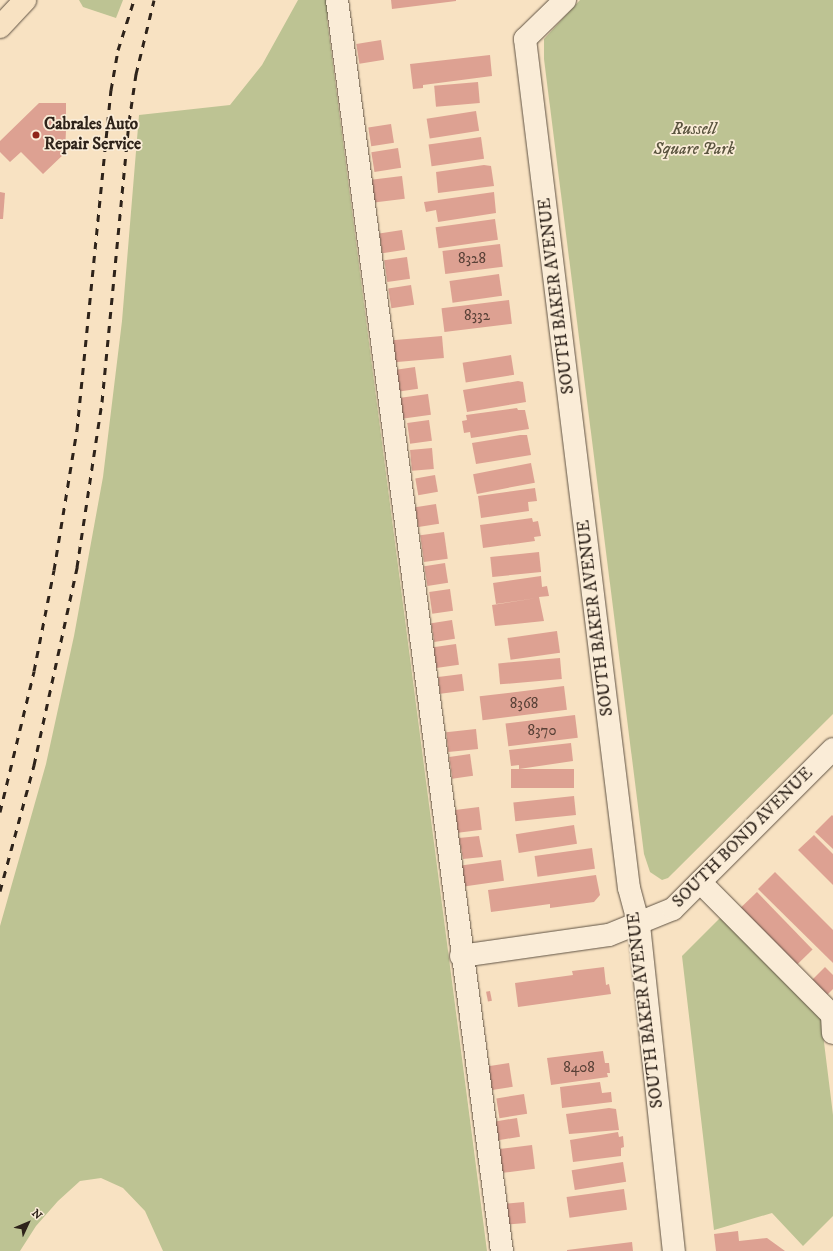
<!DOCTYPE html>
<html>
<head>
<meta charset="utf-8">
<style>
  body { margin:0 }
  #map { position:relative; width:833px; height:1251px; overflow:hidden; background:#f8e2c2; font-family:"IM FELL DW Pica",serif }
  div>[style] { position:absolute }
  .green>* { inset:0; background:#bdc393 }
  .building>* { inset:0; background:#dda192; transform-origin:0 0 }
  .roads { filter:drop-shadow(0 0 1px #605344) drop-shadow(0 0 1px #605344) }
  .minor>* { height:22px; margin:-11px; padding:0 11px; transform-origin:11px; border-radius:11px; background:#faecd7 }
  .major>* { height:22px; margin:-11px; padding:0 11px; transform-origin:11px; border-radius:11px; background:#f8e2c2 }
  .rail>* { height:3px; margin-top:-1.5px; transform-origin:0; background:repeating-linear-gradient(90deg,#2e231a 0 7px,transparent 0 14px) }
  .dots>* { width:11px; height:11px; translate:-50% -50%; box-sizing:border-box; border:2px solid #faecd7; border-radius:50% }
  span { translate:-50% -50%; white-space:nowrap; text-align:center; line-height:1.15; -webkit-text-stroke:3.5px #faecd7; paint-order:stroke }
  .number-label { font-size:15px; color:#5a4238 }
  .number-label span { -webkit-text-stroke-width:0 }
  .poi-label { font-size:17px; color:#2e231a; font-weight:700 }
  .left { translate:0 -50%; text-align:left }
  .park-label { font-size:17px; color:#59533e; font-style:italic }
  .street-label { font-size:17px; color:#2e231a }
  .north { position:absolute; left:8px; top:1203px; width:40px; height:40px; -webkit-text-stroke:3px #faecd7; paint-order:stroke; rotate:46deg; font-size:11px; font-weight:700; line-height:16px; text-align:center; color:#2e231a }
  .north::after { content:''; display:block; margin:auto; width:14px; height:18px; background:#2e231a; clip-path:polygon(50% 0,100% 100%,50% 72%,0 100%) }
</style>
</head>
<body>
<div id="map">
  <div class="green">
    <div style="clip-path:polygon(79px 0,123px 0,116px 18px,83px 7px)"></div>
    <div style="clip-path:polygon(298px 0,329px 0,327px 19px,487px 1251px,163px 1251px,145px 1211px,123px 1188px,101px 1178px,80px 1181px,58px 1201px,36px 1226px,20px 1251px,0 1251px,0 926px,46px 764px,74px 636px,103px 477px,122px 321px,139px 115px,230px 105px,262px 65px)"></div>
    <div style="clip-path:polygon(580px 0,833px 0,833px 714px,668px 878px,662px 880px,650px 872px,644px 854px,544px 59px,544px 39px)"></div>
    <div style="clip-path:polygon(721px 917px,821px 1018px,833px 1115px,833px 1216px,803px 1246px,772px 1213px,714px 1230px,682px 956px)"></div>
  </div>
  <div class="building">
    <div style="clip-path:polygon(391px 0,456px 0,456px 1px,392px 9px)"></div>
    <div style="left:381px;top:40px;width:20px;height:25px;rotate:81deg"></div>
    <div style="clip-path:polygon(490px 55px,492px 76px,423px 85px,423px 88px,413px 89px,410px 64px)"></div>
    <div style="left:478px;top:82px;width:21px;height:44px;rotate:85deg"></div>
    <div style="clip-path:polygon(39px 103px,66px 103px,66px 117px,59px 123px,66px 130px,65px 153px,43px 174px,21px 152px,10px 162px,0 152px,0 141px)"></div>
    <div style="left:476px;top:111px;width:20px;height:50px;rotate:81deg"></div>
    <div style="left:391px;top:124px;width:19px;height:23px;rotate:81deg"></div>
    <div style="left:481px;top:137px;width:22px;height:53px;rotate:82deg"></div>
    <div style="left:398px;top:148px;width:20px;height:27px;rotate:81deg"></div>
    <div style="clip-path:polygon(484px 165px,491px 166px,494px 186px,438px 193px,436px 172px)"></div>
    <div style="left:402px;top:176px;width:23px;height:31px;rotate:83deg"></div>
    <div style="clip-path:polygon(0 192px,5px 193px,3px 219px,0 219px)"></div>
    <div style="clip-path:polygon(494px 192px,496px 213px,438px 222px,436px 210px,426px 212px,424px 202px)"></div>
    <div style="left:495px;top:219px;width:21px;height:60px;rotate:82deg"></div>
    <div style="left:402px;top:230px;width:20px;height:23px;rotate:81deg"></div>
    <div style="left:500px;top:244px;width:23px;height:58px;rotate:83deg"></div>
    <div style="left:407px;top:257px;width:22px;height:23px;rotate:82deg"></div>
    <div style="left:499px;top:274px;width:22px;height:50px;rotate:82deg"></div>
    <div style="left:411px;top:285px;width:20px;height:23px;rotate:81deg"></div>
    <div style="left:509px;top:300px;width:24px;height:68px;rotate:83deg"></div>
    <div style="left:442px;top:336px;width:22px;height:50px;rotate:85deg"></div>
    <div style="left:511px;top:355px;width:20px;height:49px;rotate:81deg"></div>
    <div style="left:415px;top:367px;width:22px;height:19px;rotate:82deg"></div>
    <div style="clip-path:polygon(518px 381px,523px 382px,526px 402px,467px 412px,463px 390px)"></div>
    <div style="left:428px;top:394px;width:21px;height:31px;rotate:82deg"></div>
    <div style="clip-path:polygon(517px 408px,518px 410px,525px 410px,529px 429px,471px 438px,470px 432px,464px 433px,462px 421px,467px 420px,466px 415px)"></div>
    <div style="left:429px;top:420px;width:21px;height:22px;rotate:82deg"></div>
    <div style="clip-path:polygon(520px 435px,527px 435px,531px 455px,476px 464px,472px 443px)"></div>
    <div style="left:432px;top:448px;width:21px;height:22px;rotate:85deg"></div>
    <div style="left:531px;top:463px;width:20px;height:59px;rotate:79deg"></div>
    <div style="left:435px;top:475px;width:17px;height:20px;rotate:80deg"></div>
    <div style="clip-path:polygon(535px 488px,537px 501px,528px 502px,529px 511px,481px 518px,478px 496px)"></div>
    <div style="left:436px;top:504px;width:20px;height:21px;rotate:81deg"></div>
    <div style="clip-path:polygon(532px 518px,533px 522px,538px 521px,541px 536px,534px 537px,535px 541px,483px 548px,480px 525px)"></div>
    <div style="left:444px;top:532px;width:27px;height:24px;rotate:82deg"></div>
    <div style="left:539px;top:552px;width:20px;height:49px;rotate:84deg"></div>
    <div style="left:445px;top:563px;width:20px;height:21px;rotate:81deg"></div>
    <div style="clip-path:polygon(541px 576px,542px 587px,547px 586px,549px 596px,539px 597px,544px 621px,495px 626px,492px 605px,537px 598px,496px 604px,493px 583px)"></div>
    <div style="left:450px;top:589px;width:22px;height:21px;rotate:82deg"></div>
    <div style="left:452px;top:620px;width:19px;height:21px;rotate:81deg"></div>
    <div style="left:557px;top:631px;width:22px;height:50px;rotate:82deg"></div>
    <div style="left:456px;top:644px;width:21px;height:23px;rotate:82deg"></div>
    <div style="left:560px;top:658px;width:21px;height:62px;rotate:85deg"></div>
    <div style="left:462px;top:674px;width:17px;height:24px;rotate:83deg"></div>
    <div style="left:564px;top:686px;width:24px;height:85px;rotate:83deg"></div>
    <div style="left:575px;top:715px;width:23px;height:70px;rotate:83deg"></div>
    <div style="left:476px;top:729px;width:20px;height:30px;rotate:84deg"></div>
    <div style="clip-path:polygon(571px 743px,573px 761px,519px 769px,519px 765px,511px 766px,509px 750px)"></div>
    <div style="left:470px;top:754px;width:22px;height:21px;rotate:82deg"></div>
    <div style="left:574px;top:769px;width:19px;height:63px;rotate:90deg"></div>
    <div style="left:574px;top:796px;width:19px;height:61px;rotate:84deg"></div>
    <div style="left:479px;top:807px;width:23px;height:24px;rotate:83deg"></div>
    <div style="clip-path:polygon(832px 815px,833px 816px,833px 849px,815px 832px)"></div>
    <div style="left:574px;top:825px;width:19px;height:59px;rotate:81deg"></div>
    <div style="clip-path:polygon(814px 835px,833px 854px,833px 885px,798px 850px)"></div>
    <div style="clip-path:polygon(479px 836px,483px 857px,463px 859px,459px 838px)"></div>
    <div style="left:592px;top:848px;width:21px;height:58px;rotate:82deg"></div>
    <div style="left:501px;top:860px;width:21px;height:42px;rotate:82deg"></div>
    <div style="clip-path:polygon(775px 872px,833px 930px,833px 963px,758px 889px)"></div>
    <div style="clip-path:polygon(596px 875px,600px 895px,594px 902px,550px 908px,550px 904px,491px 912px,488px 890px)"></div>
    <div style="left:757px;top:892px;width:80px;height:25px;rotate:46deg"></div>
    <div style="clip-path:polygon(604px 967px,606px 985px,609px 984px,611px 994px,518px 1007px,515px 983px,573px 975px,572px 971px)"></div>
    <div style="clip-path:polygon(825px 967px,833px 975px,833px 989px,827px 995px,812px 980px)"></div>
    <div style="left:490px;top:991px;width:10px;height:4px;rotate:79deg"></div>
    <div style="clip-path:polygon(603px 1051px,605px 1063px,609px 1063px,610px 1073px,607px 1073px,608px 1077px,551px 1085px,547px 1058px)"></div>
    <div style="left:509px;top:1063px;width:24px;height:21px;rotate:81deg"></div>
    <div style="clip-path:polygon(600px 1082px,602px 1093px,611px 1092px,612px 1102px,562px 1108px,560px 1087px)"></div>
    <div style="left:524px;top:1094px;width:20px;height:28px;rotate:81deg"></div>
    <div style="clip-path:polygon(609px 1108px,616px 1109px,619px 1130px,569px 1134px,566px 1114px)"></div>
    <div style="left:517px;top:1118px;width:19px;height:25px;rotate:81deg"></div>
    <div style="clip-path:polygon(618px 1132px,619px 1137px,623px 1136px,624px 1147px,621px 1148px,621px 1156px,573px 1162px,570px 1140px)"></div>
    <div style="left:532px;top:1145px;width:24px;height:33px;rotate:83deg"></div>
    <div style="left:623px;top:1162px;width:20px;height:52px;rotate:81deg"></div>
    <div style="left:624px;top:1189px;width:21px;height:58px;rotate:82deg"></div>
    <div style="left:524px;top:1202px;width:21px;height:21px;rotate:85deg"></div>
    <div style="clip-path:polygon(738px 1231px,739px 1241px,767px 1238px,785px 1251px,716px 1251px,714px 1234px)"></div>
    <div style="clip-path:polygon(632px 1242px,633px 1251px,567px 1251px,567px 1250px)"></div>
  </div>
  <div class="roads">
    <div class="minor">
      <div style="left:337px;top:0;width:1262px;rotate:82.49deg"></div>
      <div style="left:565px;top:0;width:56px;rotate:135.7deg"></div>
      <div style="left:525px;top:39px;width:855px;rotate:83.02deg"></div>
      <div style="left:629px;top:888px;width:38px;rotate:75deg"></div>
      <div style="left:639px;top:925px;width:328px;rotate:83.9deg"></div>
      <div style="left:700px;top:882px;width:187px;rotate:45.2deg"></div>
      <div style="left:832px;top:1015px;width:18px;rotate:87deg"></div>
      <div style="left:461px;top:956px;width:149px;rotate:-8.1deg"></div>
      <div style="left:609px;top:935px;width:69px;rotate:-22.1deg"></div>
      <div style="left:673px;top:909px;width:226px;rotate:-45deg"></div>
    </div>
    <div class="major">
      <div style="left:0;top:27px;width:37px;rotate:-47deg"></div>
    </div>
  </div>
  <div class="rail">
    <div style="left:0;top:812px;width:145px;rotate:-76.4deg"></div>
    <div style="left:34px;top:671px;width:103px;rotate:-78.8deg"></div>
    <div style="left:54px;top:570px;width:142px;rotate:-80.7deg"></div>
    <div style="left:77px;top:430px;width:342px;rotate:-84.3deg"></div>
    <div style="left:111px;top:90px;width:41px;rotate:-80.1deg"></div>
    <div style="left:118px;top:50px;width:52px;rotate:-72.3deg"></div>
    <div style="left:0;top:891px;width:131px;rotate:-74.9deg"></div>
    <div style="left:34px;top:765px;width:203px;rotate:-77.7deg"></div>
    <div style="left:77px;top:567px;width:167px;rotate:-81.4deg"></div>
    <div style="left:102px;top:402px;width:281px;rotate:-84.5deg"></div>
    <div style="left:129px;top:122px;width:49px;rotate:-81.7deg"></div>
    <div style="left:136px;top:74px;width:76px;rotate:-76.3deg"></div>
  </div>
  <div class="dots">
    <div style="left:36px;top:135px;background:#8f2418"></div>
  </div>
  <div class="number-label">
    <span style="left:472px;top:259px">8328</span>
    <span style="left:477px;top:316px">8332</span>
    <span style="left:524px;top:704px">8368</span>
    <span style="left:542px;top:731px">8370</span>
    <span style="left:579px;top:1068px">8408</span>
  </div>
  <div class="poi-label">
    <span class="left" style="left:44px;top:135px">Cabrales Auto<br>Repair Service</span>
  </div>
  <div class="park-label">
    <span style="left:694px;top:140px">Russell<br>Square Park</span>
  </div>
  <div class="street-label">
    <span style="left:557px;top:296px;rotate:-97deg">SOUTH BAKER AVENUE</span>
    <span style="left:596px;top:618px;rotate:-97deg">SOUTH BAKER AVENUE</span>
    <span style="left:743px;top:838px;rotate:-45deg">SOUTH BOND AVENUE</span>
    <span style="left:646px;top:1010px;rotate:-97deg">SOUTH BAKER AVENUE</span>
  </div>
  <div class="north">N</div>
</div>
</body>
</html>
